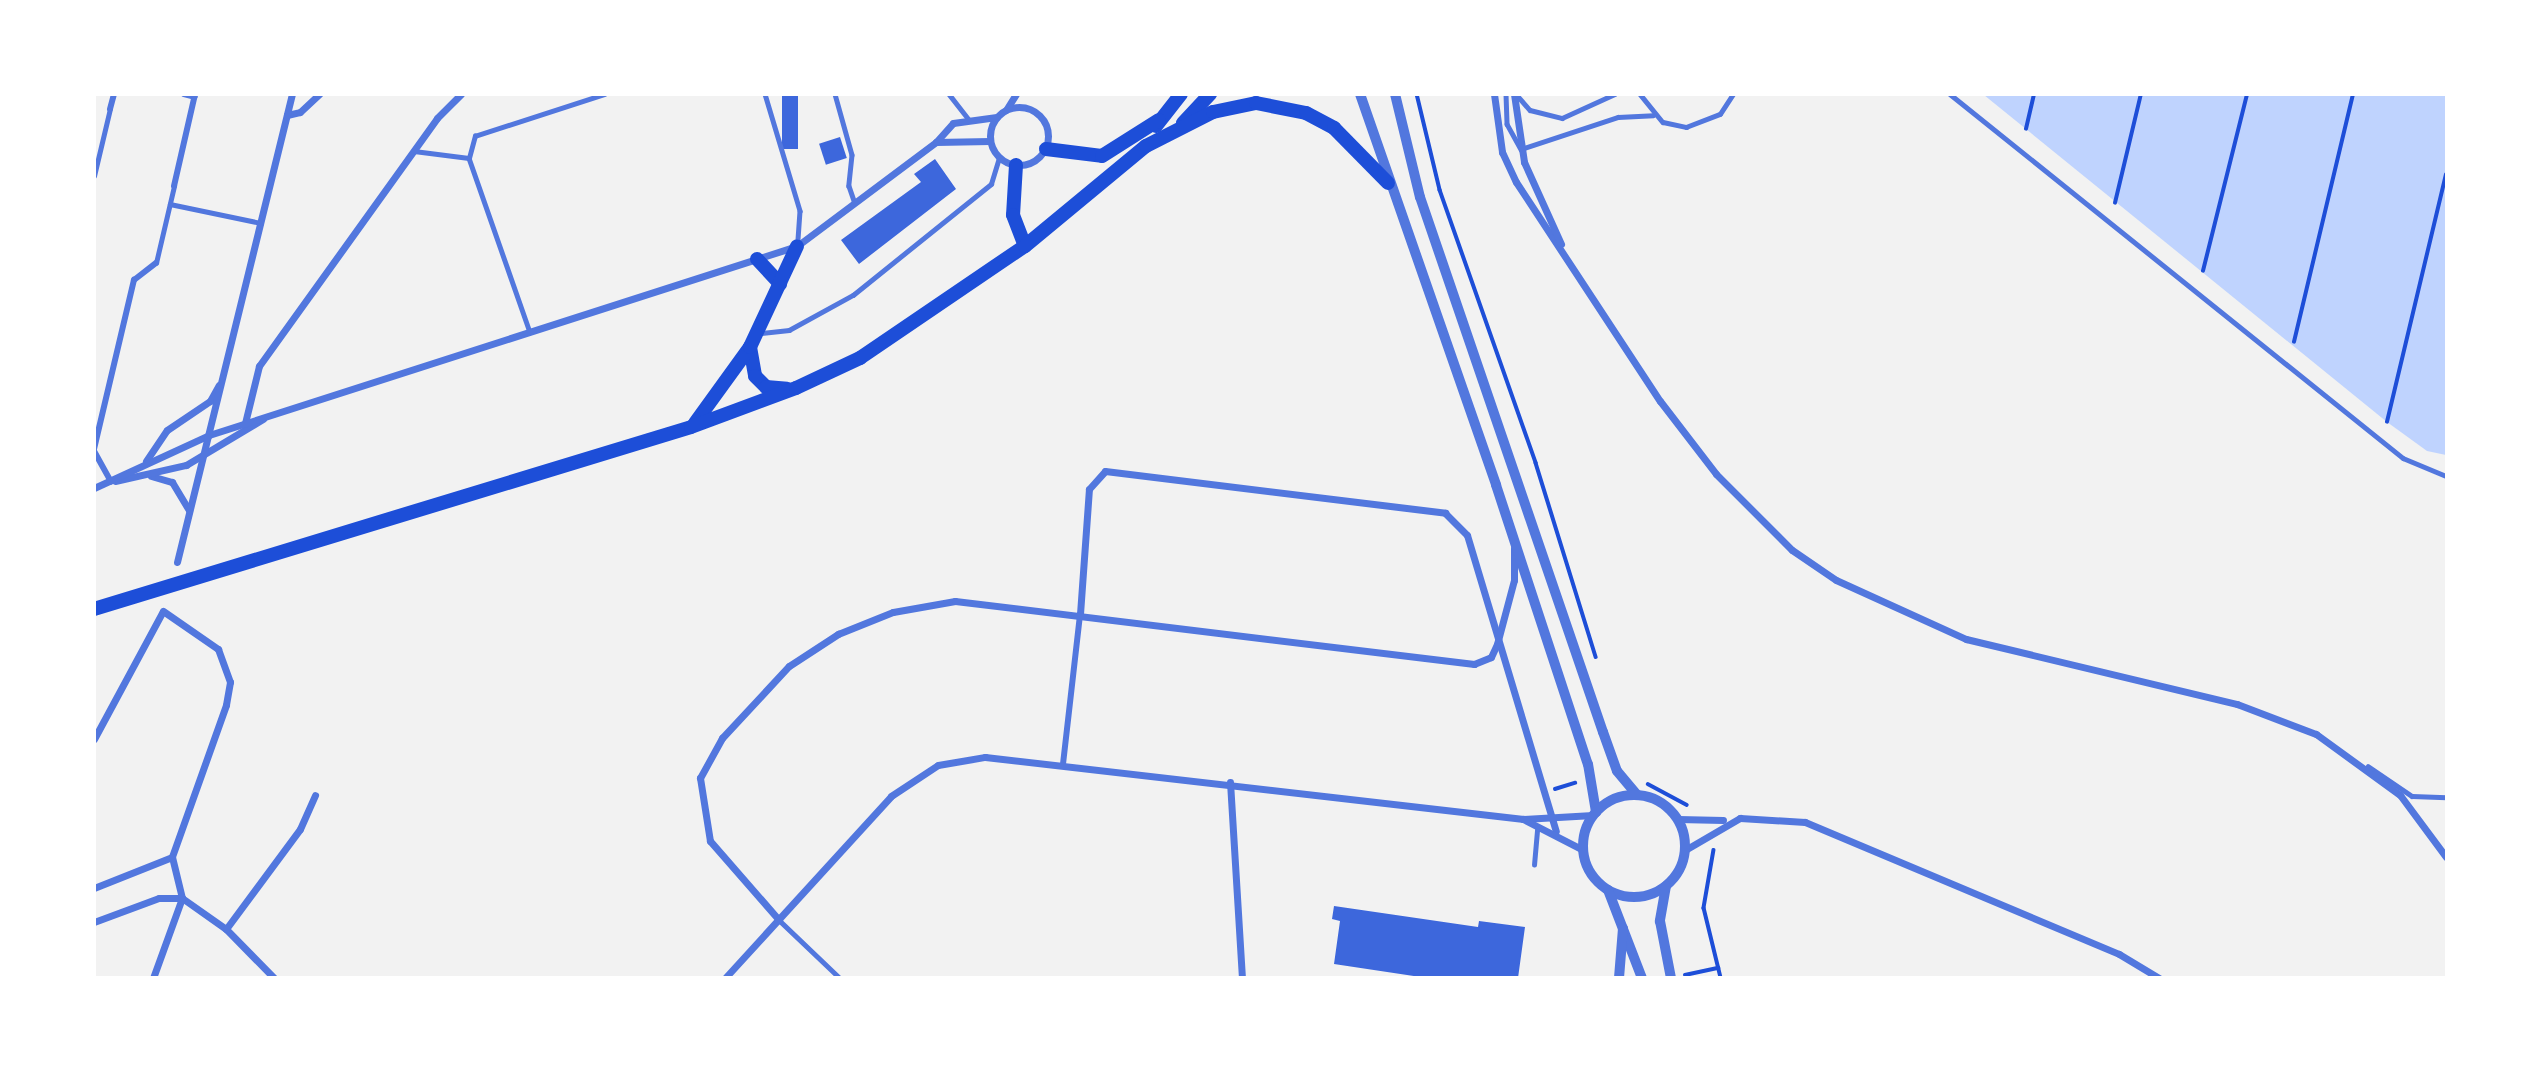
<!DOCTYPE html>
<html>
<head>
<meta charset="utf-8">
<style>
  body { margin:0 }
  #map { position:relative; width:2541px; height:1072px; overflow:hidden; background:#f2f2f2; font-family:"Crimson Pro",serif }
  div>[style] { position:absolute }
  .water>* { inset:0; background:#bfd3fe }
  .building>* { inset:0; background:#3d67dc; transform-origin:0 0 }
  .path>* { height:3.5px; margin:-1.75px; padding:0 1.75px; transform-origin:1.75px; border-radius:1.75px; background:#1d4ed8 }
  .service>* { height:4.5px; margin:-2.25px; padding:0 2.25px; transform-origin:2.25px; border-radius:2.25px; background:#5277de }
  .pedestrian>* { height:6px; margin:-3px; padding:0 3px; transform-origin:3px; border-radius:3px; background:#5277de }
  .minor>* { height:7px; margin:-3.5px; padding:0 3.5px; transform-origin:3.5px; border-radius:3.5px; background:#5277de }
  .minor>.ring { margin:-3.5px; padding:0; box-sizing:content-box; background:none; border:7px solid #5277de; border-radius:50% }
  .tertiary>* { height:10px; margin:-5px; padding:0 5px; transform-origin:5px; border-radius:5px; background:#5277de }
  .tertiary>.ring { margin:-5px; padding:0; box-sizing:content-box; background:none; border:10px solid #5277de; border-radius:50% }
  .trunk>* { height:14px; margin:-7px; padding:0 7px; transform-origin:7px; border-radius:7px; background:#1d4ed8 }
  span { translate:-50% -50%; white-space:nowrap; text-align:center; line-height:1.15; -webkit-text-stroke:7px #fff; paint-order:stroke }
  .frame { position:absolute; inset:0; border:96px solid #fff; pointer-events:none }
</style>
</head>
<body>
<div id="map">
  <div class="water">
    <div style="clip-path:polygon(1984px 95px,2446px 95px,2446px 455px,2427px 451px,2387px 422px)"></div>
  </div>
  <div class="building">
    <div style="left:782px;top:94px;width:16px;height:55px"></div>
    <div style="left:840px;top:137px;width:22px;height:22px;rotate:72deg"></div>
    <div style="clip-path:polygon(935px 159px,956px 189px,859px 264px,841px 240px,921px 182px,914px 174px)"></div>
    <div style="clip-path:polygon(1334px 906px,1478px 927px,1479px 921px,1525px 927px,1518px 978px,1427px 978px,1334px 964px,1340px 921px,1332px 919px)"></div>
  </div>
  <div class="path">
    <div style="left:1417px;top:94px;width:99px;rotate:76.5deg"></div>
    <div style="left:1440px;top:190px;width:289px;rotate:70.6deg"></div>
    <div style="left:1536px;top:463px;width:203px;rotate:72.8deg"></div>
    <div style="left:2026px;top:129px;width:36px;rotate:-77deg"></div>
    <div style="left:2115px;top:203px;width:112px;rotate:-76.6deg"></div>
    <div style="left:2203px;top:271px;width:182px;rotate:-76deg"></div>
    <div style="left:2294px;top:342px;width:255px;rotate:-76.6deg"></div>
    <div style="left:2387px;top:422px;width:254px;rotate:-76.6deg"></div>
    <div style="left:1648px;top:784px;width:44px;rotate:28.3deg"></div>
    <div style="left:1555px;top:789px;width:21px;rotate:-17deg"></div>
    <div style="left:1714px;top:850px;width:59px;rotate:99.8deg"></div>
    <div style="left:1704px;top:908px;width:72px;rotate:76.3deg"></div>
    <div style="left:1685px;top:975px;width:34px;rotate:-12deg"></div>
  </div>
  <div class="service">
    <div style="left:765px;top:94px;width:122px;rotate:73.3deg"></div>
    <div style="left:800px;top:211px;width:31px;rotate:94deg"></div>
    <div style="left:835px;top:94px;width:63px;rotate:74.4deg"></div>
    <div style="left:852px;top:155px;width:31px;rotate:96deg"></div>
    <div style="left:849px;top:186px;width:18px;rotate:71deg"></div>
    <div style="left:949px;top:94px;width:31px;rotate:52deg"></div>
    <div style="left:1506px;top:94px;width:30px;rotate:88deg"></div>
    <div style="left:1507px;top:124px;width:29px;rotate:61deg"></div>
    <div style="left:1521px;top:149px;width:102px;rotate:-18.3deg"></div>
    <div style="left:1618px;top:117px;width:35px;rotate:-3deg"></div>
    <div style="left:1516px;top:94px;width:21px;rotate:49deg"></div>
    <div style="left:1530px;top:110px;width:33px;rotate:14deg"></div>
    <div style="left:1562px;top:118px;width:58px;rotate:-24.4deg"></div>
    <div style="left:1640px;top:94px;width:36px;rotate:51deg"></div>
    <div style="left:1663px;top:122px;width:24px;rotate:12deg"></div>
    <div style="left:1686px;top:127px;width:36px;rotate:-21deg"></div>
    <div style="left:1720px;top:114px;width:24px;rotate:-57deg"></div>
    <div style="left:1950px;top:94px;width:581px;rotate:38.78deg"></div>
    <div style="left:2403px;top:458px;width:47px;rotate:22.7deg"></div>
    <div style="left:414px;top:151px;width:55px;rotate:7.3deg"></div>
    <div style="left:469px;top:158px;width:184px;rotate:70.7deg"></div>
    <div style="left:469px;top:158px;width:23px;rotate:-75deg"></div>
    <div style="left:475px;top:136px;width:136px;rotate:-18deg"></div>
    <div style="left:94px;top:176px;width:69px;rotate:-76.6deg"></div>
    <div style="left:170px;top:204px;width:93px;rotate:11.8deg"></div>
    <div style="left:156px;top:263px;width:79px;rotate:-76.8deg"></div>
    <div style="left:761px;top:333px;width:28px;rotate:-6deg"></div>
    <div style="left:789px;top:330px;width:73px;rotate:-28.7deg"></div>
    <div style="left:853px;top:295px;width:177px;rotate:-38.8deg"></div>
    <div style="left:991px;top:184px;width:27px;rotate:-73deg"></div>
    <div style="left:2368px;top:766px;width:53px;rotate:34.3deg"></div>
    <div style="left:2412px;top:796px;width:34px;rotate:2deg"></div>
    <div style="left:1534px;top:865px;width:38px;rotate:-85deg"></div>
    <div style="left:779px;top:920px;width:84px;rotate:43.6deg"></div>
  </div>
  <div class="pedestrian">
    <div style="left:184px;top:94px;width:11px;rotate:15deg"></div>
    <div style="left:110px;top:109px;width:16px;rotate:-75deg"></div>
    <div style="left:174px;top:186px;width:94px;rotate:-77.1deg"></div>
    <div style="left:94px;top:449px;width:174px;rotate:-76.7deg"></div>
    <div style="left:134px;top:280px;width:28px;rotate:-38deg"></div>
    <div style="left:94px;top:451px;width:35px;rotate:61deg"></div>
    <div style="left:1063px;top:764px;width:151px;rotate:-83.5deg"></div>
  </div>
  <div class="minor">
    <div style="left:1494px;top:94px;width:59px;rotate:82.1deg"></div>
    <div style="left:1502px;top:152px;width:33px;rotate:65deg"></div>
    <div style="left:1516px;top:182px;width:262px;rotate:56.7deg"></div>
    <div style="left:1660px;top:401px;width:92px;rotate:52.5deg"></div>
    <div style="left:1716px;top:474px;width:107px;rotate:45deg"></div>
    <div style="left:1792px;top:550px;width:53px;rotate:34.3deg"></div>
    <div style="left:1836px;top:580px;width:143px;rotate:24.4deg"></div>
    <div style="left:1966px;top:639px;width:279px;rotate:13.5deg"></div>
    <div style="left:2237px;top:704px;width:85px;rotate:20.8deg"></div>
    <div style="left:2316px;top:734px;width:104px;rotate:36deg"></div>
    <div style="left:2400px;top:795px;width:77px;rotate:53.4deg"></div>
    <div style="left:1514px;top:94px;width:69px;rotate:81.6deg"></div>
    <div style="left:1524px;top:162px;width:90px;rotate:65.7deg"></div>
    <div class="ring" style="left:990px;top:107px;width:51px;height:51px"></div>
    <div style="left:1006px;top:110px;width:19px;rotate:-58deg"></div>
    <div style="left:287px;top:115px;width:13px;rotate:-13deg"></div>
    <div style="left:300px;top:112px;width:26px;rotate:-43deg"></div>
    <div style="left:936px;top:142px;width:25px;rotate:-48deg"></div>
    <div style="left:953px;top:123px;width:44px;rotate:-7.8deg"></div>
    <div style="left:245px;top:423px;width:59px;rotate:-76.2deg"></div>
    <div style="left:259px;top:366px;width:305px;rotate:-54.3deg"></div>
    <div style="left:437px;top:118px;width:34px;rotate:-45deg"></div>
    <div style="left:146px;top:461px;width:37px;rotate:-56deg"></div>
    <div style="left:167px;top:430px;width:52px;rotate:-34deg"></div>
    <div style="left:210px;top:401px;width:18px;rotate:-61deg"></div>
    <div style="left:151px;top:476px;width:22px;rotate:16deg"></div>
    <div style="left:172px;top:482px;width:33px;rotate:59deg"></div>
    <div style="left:115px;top:481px;width:73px;rotate:-12.7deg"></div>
    <div style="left:186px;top:465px;width:90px;rotate:-30.9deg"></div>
    <div style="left:94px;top:488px;width:127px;rotate:-24.7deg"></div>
    <div style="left:209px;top:435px;width:618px;rotate:-17.82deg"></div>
    <div style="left:797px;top:246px;width:174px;rotate:-36.8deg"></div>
    <div style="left:936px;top:142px;width:54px;rotate:-1.1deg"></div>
    <div style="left:177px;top:562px;width:482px;rotate:-76.2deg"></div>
    <div style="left:1080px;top:614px;width:125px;rotate:-85.9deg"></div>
    <div style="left:1089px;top:489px;width:24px;rotate:-48deg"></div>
    <div style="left:1105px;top:471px;width:343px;rotate:7deg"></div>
    <div style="left:1445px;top:513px;width:31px;rotate:45deg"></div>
    <div style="left:1467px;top:535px;width:309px;rotate:73.3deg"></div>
    <div style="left:94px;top:739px;width:145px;rotate:-61.7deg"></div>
    <div style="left:163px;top:611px;width:67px;rotate:34.6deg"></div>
    <div style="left:218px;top:649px;width:35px;rotate:70deg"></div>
    <div style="left:230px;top:682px;width:23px;rotate:100deg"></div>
    <div style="left:226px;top:705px;width:161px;rotate:109.6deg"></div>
    <div style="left:172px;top:857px;width:84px;rotate:158.3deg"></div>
    <div style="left:1230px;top:782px;width:196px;rotate:86.5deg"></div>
    <div style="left:1523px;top:819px;width:70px;rotate:-3.3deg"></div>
    <div style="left:1678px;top:819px;width:45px;rotate:1.3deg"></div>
    <div style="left:1685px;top:850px;width:64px;rotate:-30.2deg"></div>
    <div style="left:1740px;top:818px;width:65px;rotate:3.5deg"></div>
    <div style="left:1805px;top:822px;width:341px;rotate:22.8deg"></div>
    <div style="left:2119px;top:954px;width:47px;rotate:31deg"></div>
    <div style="left:182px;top:898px;width:54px;rotate:35.2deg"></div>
    <div style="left:226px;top:929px;width:69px;rotate:45.6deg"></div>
    <div style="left:779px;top:920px;width:105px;rotate:-131.1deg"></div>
    <div style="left:710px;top:841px;width:64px;rotate:-99deg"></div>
    <div style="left:700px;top:778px;width:46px;rotate:-61.2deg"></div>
    <div style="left:722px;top:738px;width:98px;rotate:-47.1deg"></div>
    <div style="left:789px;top:666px;width:59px;rotate:-33.1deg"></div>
    <div style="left:838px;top:634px;width:59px;rotate:-21.8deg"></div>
    <div style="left:893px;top:612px;width:63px;rotate:-10.1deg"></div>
    <div style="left:955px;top:601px;width:523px;rotate:6.92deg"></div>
    <div style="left:1474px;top:664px;width:18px;rotate:-22deg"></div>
    <div style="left:1491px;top:657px;width:14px;rotate:-65deg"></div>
    <div style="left:1497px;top:644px;width:66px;rotate:-75.1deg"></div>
    <div style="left:1514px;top:580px;width:32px;rotate:-90deg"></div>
    <div style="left:94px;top:922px;width:69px;rotate:-20.3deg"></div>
    <div style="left:159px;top:898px;width:23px"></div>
    <div style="left:226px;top:929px;width:124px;rotate:-53.5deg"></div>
    <div style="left:300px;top:829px;width:37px;rotate:-66deg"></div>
    <div style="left:153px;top:978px;width:85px;rotate:-70.1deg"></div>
    <div style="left:182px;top:898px;width:42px;rotate:-103.7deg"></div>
    <div style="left:725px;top:978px;width:246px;rotate:-47.6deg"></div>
    <div style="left:891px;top:796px;width:56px;rotate:-33.4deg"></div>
    <div style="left:938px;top:765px;width:48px;rotate:-9.7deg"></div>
    <div style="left:985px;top:757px;width:542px;rotate:6.57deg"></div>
    <div style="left:1523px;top:819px;width:68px;rotate:27.3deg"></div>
  </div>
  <div class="tertiary">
    <div style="left:1360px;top:94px;width:414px;rotate:70.8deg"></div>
    <div style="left:1496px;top:485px;width:294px;rotate:71.8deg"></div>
    <div style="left:1588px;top:764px;width:49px;rotate:80.5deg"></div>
    <div style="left:1395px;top:94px;width:106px;rotate:76.4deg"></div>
    <div style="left:1420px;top:197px;width:565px;rotate:71.12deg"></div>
    <div style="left:1603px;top:732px;width:41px;rotate:70.3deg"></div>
    <div style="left:1617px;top:771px;width:31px;rotate:50deg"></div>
    <div class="ring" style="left:1583px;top:795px;width:92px;height:92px"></div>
    <div style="left:1666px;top:886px;width:36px;rotate:100deg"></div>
    <div style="left:1660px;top:921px;width:58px;rotate:79.1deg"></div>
    <div style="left:1608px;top:890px;width:94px;rotate:68.9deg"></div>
    <div style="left:1619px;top:978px;width:50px;rotate:-85.4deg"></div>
  </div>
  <div class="trunk">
    <div style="left:1183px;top:123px;width:40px;rotate:-47deg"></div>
    <div style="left:1156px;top:126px;width:41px;rotate:-52deg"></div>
    <div style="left:1046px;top:149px;width:56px;rotate:7.1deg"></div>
    <div style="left:1102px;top:156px;width:67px;rotate:-32.3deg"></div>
    <div style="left:1016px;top:165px;width:50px;rotate:93.4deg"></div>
    <div style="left:1013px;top:215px;width:33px;rotate:69deg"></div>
    <div style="left:757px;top:259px;width:34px;rotate:47deg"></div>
    <div style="left:750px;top:347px;width:29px;rotate:80deg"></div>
    <div style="left:755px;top:376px;width:16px;rotate:45deg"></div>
    <div style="left:766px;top:387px;width:21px;rotate:5deg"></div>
    <div style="left:695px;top:423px;width:94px;rotate:-54.1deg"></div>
    <div style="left:750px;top:347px;width:111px;rotate:-65deg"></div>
    <div style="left:94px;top:609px;width:624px;rotate:-16.95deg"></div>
    <div style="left:691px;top:427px;width:112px;rotate:-20.4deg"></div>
    <div style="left:796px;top:388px;width:71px;rotate:-25.1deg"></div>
    <div style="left:860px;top:358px;width:199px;rotate:-34.2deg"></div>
    <div style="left:1025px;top:246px;width:157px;rotate:-39.6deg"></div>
    <div style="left:1146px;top:146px;width:75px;rotate:-26.9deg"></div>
    <div style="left:1213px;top:112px;width:44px;rotate:-11.8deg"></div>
    <div style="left:1256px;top:103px;width:51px;rotate:11.3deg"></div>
    <div style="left:1306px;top:113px;width:32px;rotate:28deg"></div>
    <div style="left:1334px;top:128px;width:77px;rotate:45.5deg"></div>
  </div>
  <div class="frame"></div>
</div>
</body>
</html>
